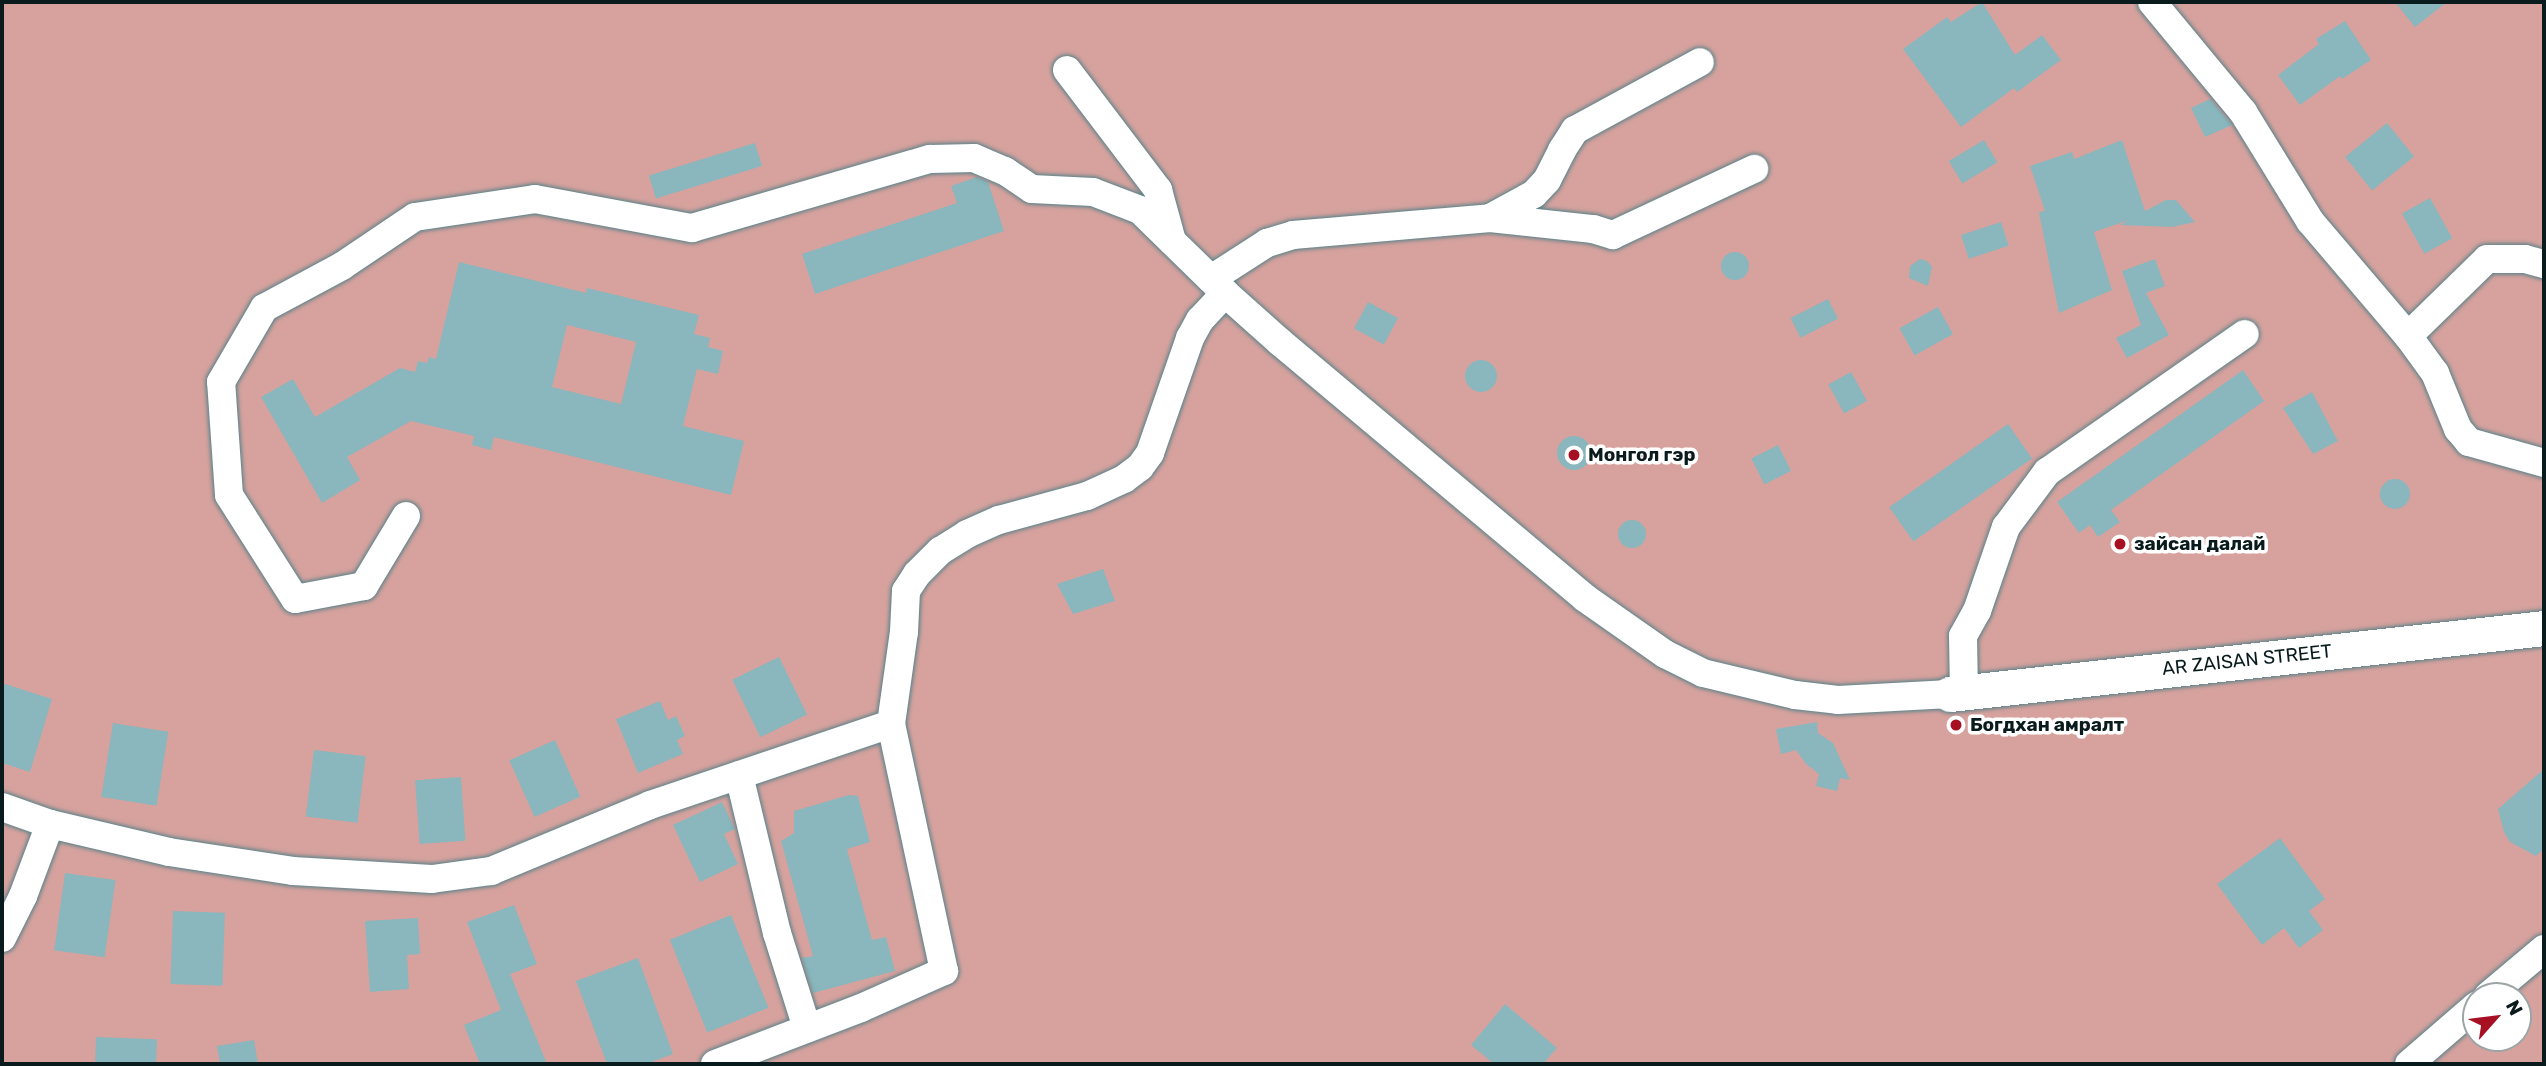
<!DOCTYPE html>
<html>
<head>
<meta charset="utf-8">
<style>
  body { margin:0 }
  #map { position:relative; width:2546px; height:1066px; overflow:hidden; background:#bfecf4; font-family:Rubik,sans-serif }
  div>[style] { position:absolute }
  .green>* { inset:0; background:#d7a29e }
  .building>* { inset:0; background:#8ab6bd; transform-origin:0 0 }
  .round { border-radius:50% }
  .roads { filter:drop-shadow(0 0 2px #588289) drop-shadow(0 0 2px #588289) }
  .minor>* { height:28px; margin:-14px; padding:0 14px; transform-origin:14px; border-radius:14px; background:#fff }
  .tertiary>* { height:35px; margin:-17.5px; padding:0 17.5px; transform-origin:17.5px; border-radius:17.5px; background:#fff }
  .dots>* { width:19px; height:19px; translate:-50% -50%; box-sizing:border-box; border:4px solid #fff; border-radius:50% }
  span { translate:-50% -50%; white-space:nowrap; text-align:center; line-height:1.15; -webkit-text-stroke:7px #fff; paint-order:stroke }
  .poi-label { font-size:19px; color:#0a1b1e; font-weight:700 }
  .left { translate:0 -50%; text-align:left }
  .street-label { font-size:19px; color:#0a1b1e }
  .frame { position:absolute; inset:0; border:4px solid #0a1b1e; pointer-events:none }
  .north { position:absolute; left:2462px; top:982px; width:70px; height:70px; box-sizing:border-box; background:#fff; border:2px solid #9da4a5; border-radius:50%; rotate:62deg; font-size:19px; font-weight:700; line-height:28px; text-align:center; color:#0a1b1e }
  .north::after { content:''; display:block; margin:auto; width:24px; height:32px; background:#a71022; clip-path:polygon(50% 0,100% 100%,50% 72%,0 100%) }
</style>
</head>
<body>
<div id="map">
  <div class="green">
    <div style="clip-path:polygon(evenodd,2px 2px,2544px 2px,2544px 1064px,2px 1064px,2px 2px,2476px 996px,2518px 996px,2518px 1038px,2476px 1038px,2476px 996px)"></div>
  </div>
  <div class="building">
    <div style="clip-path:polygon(1982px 2px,2015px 55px,2042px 35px,2061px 60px,2017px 92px,2014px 88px,1961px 127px,1903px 49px,1947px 17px,1951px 22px)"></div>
    <div style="clip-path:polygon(2395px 2px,2447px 2px,2415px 27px)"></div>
    <div style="clip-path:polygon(2345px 21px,2371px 60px,2342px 79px,2340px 76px,2300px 105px,2278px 75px,2319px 44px,2316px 39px)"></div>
    <div style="clip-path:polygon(2210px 99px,2232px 125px,2205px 137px,2191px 108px)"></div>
    <div style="left:2387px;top:123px;width:43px;height:54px;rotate:51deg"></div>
    <div style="left:1984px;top:140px;width:26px;height:41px;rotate:59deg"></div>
    <div style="clip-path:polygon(2122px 140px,2145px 211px,2166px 200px,2176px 200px,2195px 222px,2172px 227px,2120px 225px,2129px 220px,2094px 232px,2112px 290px,2059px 313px,2039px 212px,2045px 211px,2030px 166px,2072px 152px,2074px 159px)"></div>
    <div style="left:755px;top:143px;width:24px;height:111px;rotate:73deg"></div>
    <div style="clip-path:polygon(977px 177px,988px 182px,1004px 231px,815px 294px,802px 254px,957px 203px,951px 186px)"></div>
    <div style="left:2430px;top:198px;width:46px;height:32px;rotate:61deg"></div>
    <div style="left:2001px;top:222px;width:25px;height:42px;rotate:72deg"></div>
    <div class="round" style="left:1721px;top:252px;width:28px;height:28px"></div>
    <div style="clip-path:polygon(1920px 259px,1927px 261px,1932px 267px,1928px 286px,1909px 278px,1910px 266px)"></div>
    <div style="clip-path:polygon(2155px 259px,2165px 286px,2146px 293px,2169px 335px,2127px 358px,2116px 338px,2141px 325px,2122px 271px)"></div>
    <div style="clip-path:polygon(evenodd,459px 262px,586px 293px,587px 288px,699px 315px,694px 334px,710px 338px,708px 347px,723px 351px,718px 374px,697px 369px,683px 426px,744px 441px,731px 495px,494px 437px,491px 450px,472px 445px,474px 436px,411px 421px,347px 457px,360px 480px,322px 503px,261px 397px,293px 379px,315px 417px,400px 368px,415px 372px,418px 361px,427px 363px,429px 357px,436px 359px,459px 262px,567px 325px,636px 342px,621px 404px,552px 387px,567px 325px)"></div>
    <div style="left:1828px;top:299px;width:22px;height:42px;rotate:63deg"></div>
    <div style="left:1368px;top:302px;width:34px;height:30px;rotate:28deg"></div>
    <div style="left:1938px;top:307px;width:31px;height:44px;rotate:61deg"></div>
    <div class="round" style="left:1465px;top:360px;width:32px;height:32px"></div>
    <div style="clip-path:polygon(2243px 370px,2264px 401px,2111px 510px,2120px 522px,2098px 537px,2090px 525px,2079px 533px,2057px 502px)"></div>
    <div style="left:1851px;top:372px;width:33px;height:26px;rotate:61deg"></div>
    <div style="clip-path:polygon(2312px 392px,2338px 441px,2313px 454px,2283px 408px)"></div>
    <div style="left:2008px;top:424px;width:42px;height:145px;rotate:55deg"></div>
    <div class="round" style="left:1557px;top:436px;width:34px;height:34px"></div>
    <div style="left:1778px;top:445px;width:29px;height:30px;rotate:63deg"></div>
    <div class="round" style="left:2380px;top:479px;width:30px;height:30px"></div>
    <div class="round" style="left:1618px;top:520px;width:28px;height:28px"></div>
    <div style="clip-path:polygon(1103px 569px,1115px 601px,1073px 614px,1057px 584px)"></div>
    <div style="left:779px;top:657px;width:64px;height:52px;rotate:64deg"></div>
    <div style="clip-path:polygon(2px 683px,52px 699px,30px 772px,2px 763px)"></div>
    <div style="clip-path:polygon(660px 701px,668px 720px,676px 716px,685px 736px,677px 740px,683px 754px,638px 773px,616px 719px)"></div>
    <div style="clip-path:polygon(1817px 722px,1818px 733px,1833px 743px,1850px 780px,1840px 778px,1837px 791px,1816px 786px,1819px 774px,1806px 764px,1796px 750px,1781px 754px,1776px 729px)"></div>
    <div style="left:113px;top:723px;width:56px;height:75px;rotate:9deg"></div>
    <div style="left:555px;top:740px;width:62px;height:50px;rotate:66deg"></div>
    <div style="left:314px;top:750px;width:52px;height:67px;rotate:7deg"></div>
    <div style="clip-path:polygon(2544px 769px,2544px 849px,2536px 856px,2510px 842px,2504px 832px,2498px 809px)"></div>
    <div style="left:461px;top:777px;width:64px;height:46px;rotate:86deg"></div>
    <div style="clip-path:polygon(849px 795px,858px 796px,870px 842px,847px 849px,872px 940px,886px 937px,895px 971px,813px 993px,802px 958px,813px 956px,781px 841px,794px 833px,794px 811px)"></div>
    <div style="clip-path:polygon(722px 802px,735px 829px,724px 834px,738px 864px,700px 882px,673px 825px)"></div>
    <div style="clip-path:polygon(2280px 838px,2325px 899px,2309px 911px,2323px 930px,2299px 948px,2284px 928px,2262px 945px,2217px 884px)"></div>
    <div style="left:65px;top:873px;width:51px;height:78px;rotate:8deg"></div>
    <div style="clip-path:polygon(514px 905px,537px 964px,510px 974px,547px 1064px,480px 1064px,464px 1025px,501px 1010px,467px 922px)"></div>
    <div style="left:173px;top:911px;width:52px;height:73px;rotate:2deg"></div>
    <div style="left:731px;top:915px;width:100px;height:66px;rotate:68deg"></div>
    <div style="clip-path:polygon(418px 918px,420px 954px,407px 955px,409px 989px,370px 992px,365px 921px)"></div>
    <div style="clip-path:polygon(638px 958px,673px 1054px,646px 1064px,607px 1064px,576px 981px)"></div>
    <div style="clip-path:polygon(1505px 1004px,1557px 1048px,1543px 1064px,1494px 1064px,1471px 1045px)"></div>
    <div style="left:96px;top:1037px;width:61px;height:27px;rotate:2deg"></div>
    <div style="clip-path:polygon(254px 1040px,258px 1064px,220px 1064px,217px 1046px)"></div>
  </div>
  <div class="roads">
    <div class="minor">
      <div style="left:2152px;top:2px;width:143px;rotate:50.4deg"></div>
      <div style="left:2243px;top:112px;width:128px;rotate:58.4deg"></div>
      <div style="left:2310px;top:221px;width:151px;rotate:49.6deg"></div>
      <div style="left:2408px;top:336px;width:46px;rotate:53.9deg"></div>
      <div style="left:2435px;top:373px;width:61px;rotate:67.7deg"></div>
      <div style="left:2458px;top:429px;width:17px;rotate:50deg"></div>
      <div style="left:2469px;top:442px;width:78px;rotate:15.6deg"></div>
      <div style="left:1067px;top:70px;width:151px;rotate:52.8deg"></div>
      <div style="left:1158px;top:190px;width:53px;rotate:74.6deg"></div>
      <div style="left:1490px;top:218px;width:50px;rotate:-28.6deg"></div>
      <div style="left:1534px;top:194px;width:19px;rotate:-47deg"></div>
      <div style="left:1547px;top:180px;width:34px;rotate:-63deg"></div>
      <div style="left:1562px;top:150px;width:24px;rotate:-57deg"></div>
      <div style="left:1575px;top:130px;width:142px;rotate:-28.5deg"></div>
      <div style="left:1211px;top:279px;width:67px;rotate:-32.7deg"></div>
      <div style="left:1267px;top:243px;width:27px;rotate:-17deg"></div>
      <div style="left:1293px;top:235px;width:198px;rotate:-4.9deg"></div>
      <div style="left:1490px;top:218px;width:104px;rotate:6.1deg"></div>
      <div style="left:1593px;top:229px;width:21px;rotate:17deg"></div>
      <div style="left:1613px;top:235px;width:156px;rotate:-25.1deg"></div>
      <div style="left:2408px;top:336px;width:110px;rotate:-44.3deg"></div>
      <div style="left:2487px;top:259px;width:38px"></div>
      <div style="left:2525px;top:259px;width:20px;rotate:15deg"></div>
      <div style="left:406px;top:516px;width:82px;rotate:121deg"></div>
      <div style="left:364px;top:586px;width:70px;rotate:169.3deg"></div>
      <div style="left:295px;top:599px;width:123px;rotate:-122.4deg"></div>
      <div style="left:229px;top:495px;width:113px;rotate:-94deg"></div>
      <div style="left:221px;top:382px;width:86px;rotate:-59.8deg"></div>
      <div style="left:264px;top:308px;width:89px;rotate:-28.3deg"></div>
      <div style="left:342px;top:266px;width:88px;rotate:-33.9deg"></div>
      <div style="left:415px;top:217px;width:121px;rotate:-8.5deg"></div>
      <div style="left:535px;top:199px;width:160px;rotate:10.5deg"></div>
      <div style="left:692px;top:228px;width:248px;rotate:-16.2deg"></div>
      <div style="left:930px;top:159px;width:44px;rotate:-1.3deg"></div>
      <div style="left:974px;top:158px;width:34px;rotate:23deg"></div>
      <div style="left:1005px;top:171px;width:32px;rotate:34deg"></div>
      <div style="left:1032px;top:189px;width:61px;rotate:2.8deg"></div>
      <div style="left:1093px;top:192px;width:50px;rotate:21deg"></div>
      <div style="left:1140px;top:210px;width:119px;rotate:44.3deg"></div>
      <div style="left:1225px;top:293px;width:74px;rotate:41.7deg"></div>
      <div style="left:1280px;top:342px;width:398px;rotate:40deg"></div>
      <div style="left:1585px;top:598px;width:98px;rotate:35deg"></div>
      <div style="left:1665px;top:654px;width:42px;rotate:26.6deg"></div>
      <div style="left:1703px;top:673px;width:95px;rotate:13.4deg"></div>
      <div style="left:1795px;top:695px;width:43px;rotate:6.6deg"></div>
      <div style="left:1838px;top:700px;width:112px;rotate:-3.1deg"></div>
      <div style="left:1964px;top:693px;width:57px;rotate:-91deg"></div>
      <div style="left:1963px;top:636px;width:29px;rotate:-61deg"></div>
      <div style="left:1977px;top:611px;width:89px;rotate:-71deg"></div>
      <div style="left:2006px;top:527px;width:69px;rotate:-53.3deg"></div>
      <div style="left:2047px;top:472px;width:241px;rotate:-34.9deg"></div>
      <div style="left:739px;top:775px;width:163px;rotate:76.5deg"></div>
      <div style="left:777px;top:933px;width:100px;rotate:72.5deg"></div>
      <div style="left:2px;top:807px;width:51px;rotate:19.5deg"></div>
      <div style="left:50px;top:824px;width:122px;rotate:13.2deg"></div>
      <div style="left:169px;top:852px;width:125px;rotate:8.7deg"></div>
      <div style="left:293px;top:871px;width:139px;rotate:3.3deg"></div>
      <div style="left:432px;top:879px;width:60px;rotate:-7.7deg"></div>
      <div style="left:491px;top:871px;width:172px;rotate:-22.5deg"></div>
      <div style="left:650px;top:805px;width:254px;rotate:-18.6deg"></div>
      <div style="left:891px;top:724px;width:93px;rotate:-82deg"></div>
      <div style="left:904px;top:632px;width:41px;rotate:-87.2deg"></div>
      <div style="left:906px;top:591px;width:20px;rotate:-57deg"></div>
      <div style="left:917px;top:574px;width:33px;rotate:-45deg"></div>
      <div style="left:940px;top:551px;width:32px;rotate:-32deg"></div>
      <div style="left:967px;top:534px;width:35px;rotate:-24deg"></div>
      <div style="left:999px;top:520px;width:91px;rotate:-15.3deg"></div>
      <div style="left:1087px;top:496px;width:41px;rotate:-24.7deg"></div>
      <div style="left:1124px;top:479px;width:20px;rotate:-37deg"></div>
      <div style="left:1140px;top:467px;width:17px;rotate:-54deg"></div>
      <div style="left:1150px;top:453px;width:122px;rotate:-70.8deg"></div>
      <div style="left:1190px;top:338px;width:21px;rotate:-61deg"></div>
      <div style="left:1200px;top:320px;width:37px;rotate:-47deg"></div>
      <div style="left:2px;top:938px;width:47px;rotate:-63.4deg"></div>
      <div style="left:23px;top:896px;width:77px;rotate:-69.4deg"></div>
      <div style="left:2488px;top:996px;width:73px;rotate:-40deg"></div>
      <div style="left:715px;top:1064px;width:156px;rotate:-21deg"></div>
      <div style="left:861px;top:1008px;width:91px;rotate:-24deg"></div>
      <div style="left:944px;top:971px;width:253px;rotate:-102.1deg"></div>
      <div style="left:2409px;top:1064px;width:89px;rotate:-40.9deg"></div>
    </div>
    <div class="tertiary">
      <div style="left:1950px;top:694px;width:598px;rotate:-6.34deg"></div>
    </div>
  </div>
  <div class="dots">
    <div style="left:1574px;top:455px;background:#a71022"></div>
    <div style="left:2120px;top:544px;background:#a71022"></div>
    <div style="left:1956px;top:725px;background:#a71022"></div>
  </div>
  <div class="poi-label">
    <span class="left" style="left:1588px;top:455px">Монгол гэр</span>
    <span class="left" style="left:2134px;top:544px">зайсан далай</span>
    <span class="left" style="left:1970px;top:725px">Богдхан амралт</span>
  </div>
  <div class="street-label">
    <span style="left:2247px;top:660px;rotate:-6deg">AR ZAISAN STREET</span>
  </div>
  <div class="frame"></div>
  <div class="north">N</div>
</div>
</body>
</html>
